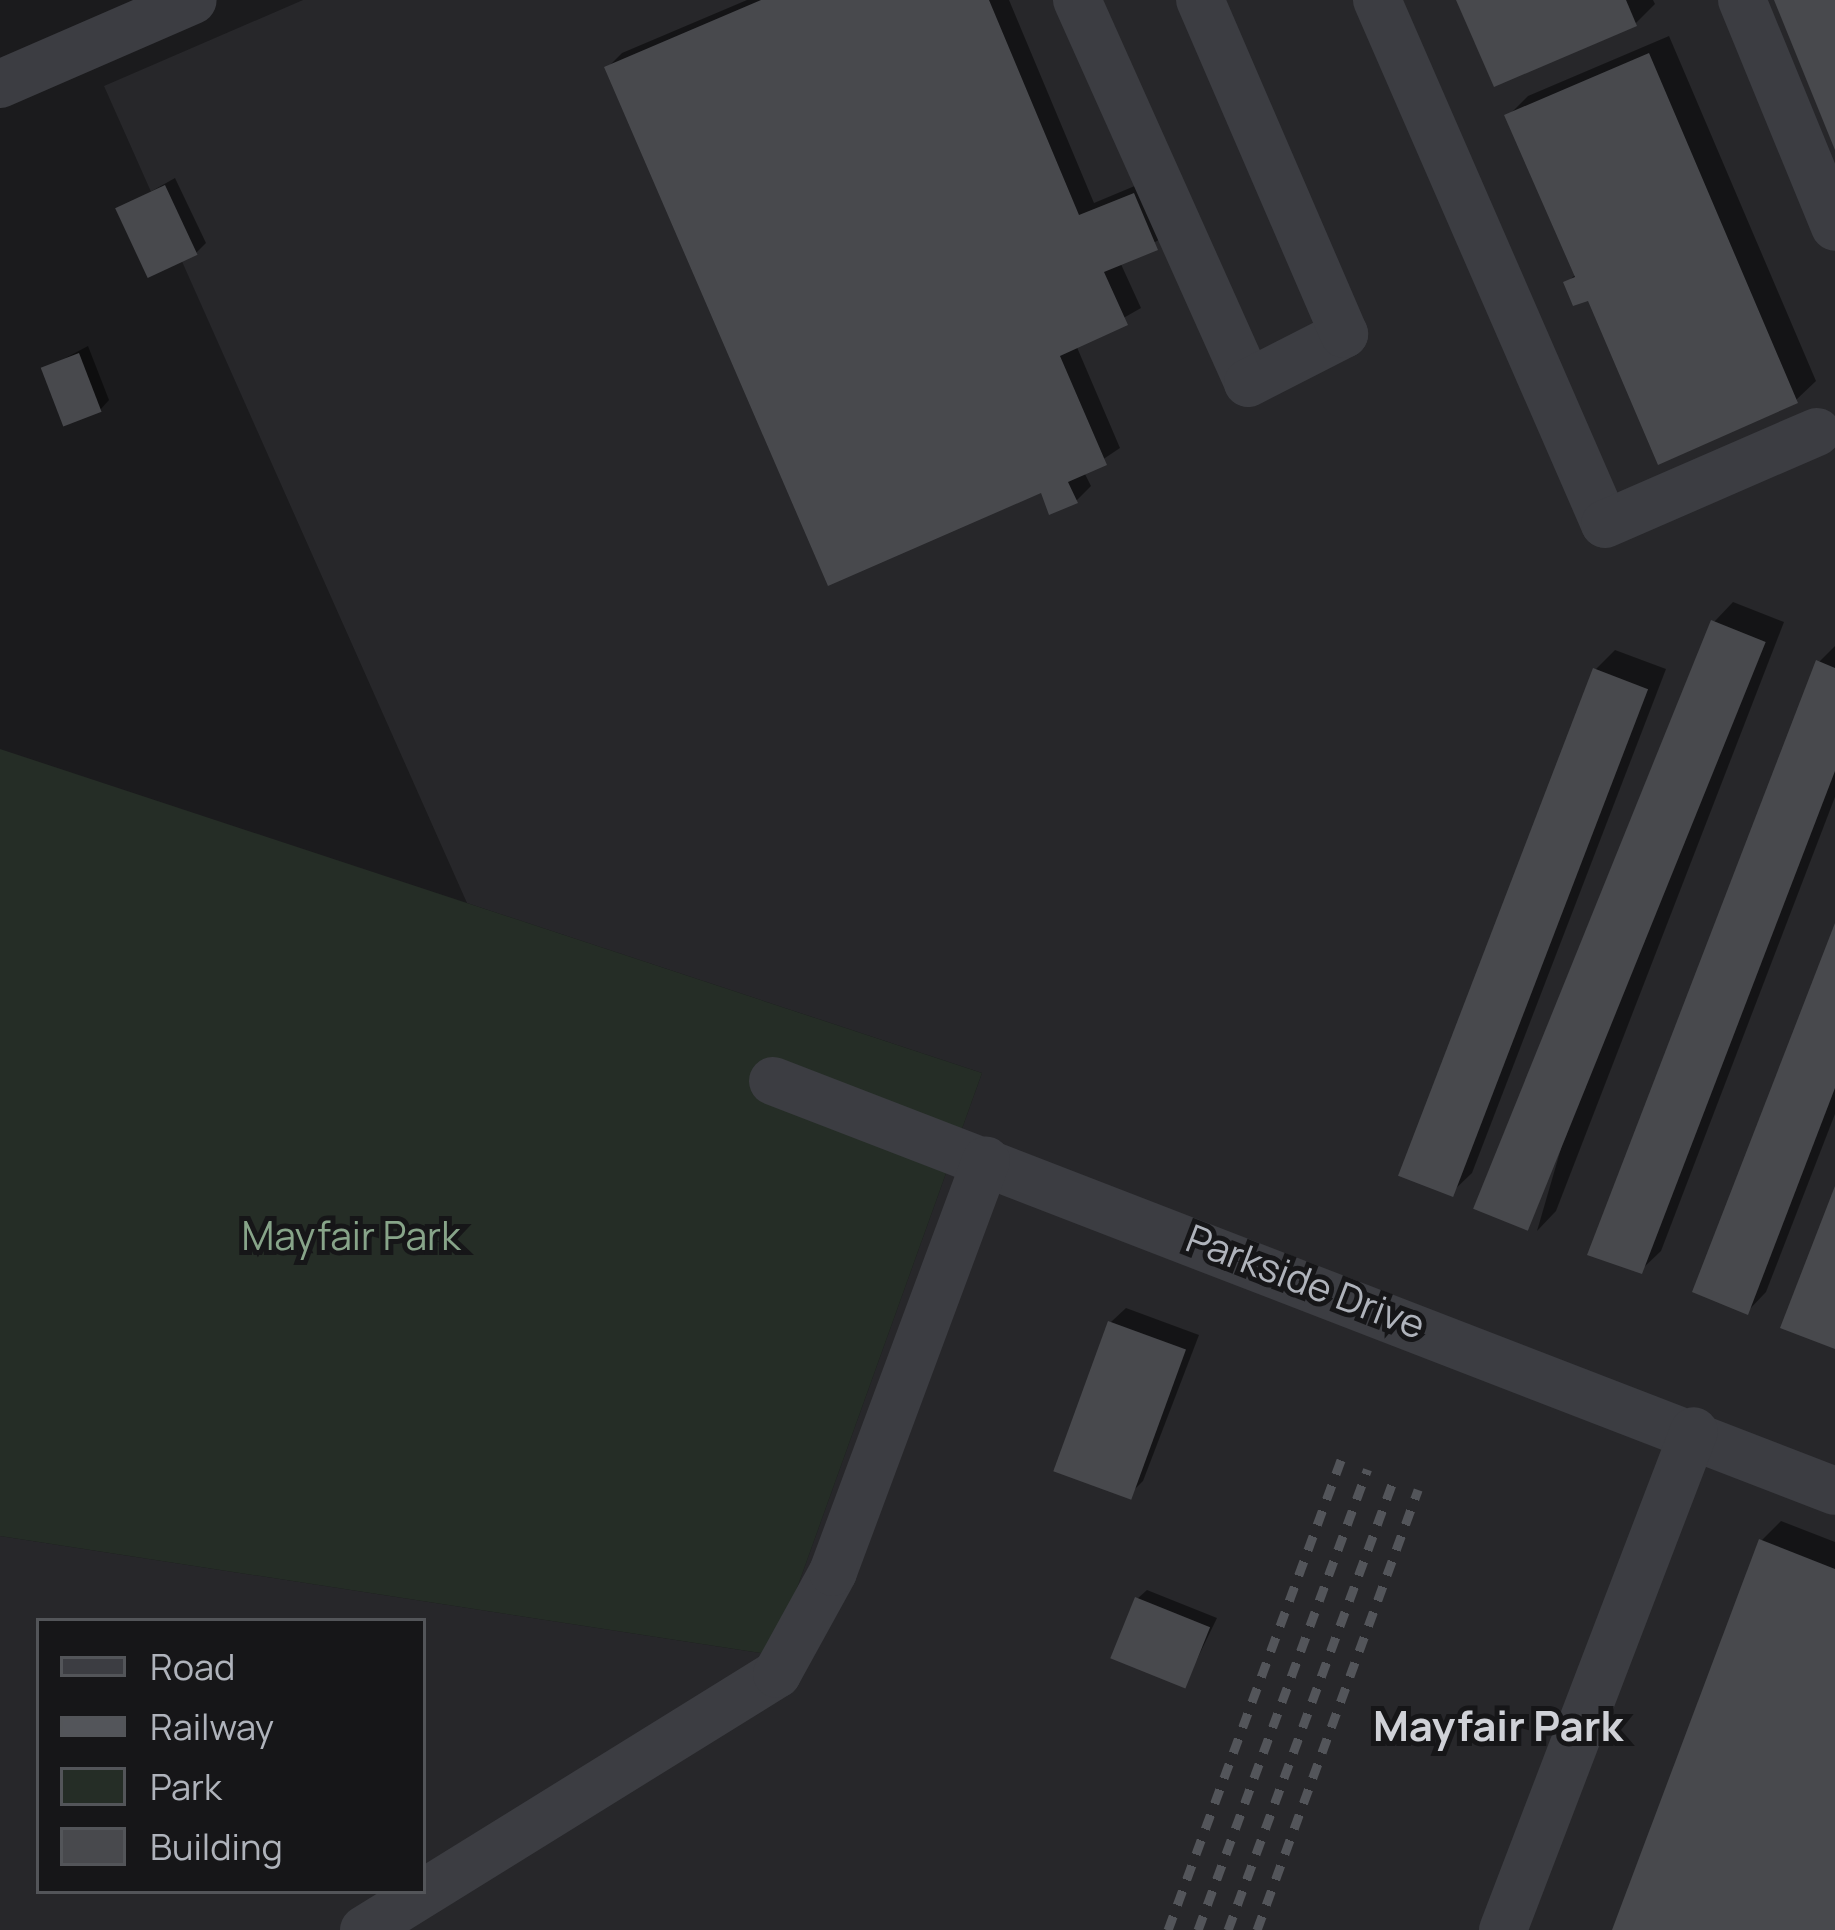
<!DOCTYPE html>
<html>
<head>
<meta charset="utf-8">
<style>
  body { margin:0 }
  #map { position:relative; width:1835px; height:1930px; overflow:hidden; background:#1b1b1d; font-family:Manrope,sans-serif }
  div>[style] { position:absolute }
  .built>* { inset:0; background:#27272a }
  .green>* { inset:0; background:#252d26 }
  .shadow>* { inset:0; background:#0007 }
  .building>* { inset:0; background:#48494d; transform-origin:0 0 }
  .minor>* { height:48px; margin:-24px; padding:0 24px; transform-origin:24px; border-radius:24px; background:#3c3d42 }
  .rail>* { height:9px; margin-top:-4.5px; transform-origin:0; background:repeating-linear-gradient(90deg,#53555a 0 15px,transparent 0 27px) }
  span { translate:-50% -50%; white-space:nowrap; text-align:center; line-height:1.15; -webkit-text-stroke:10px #161618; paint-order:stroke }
  .park-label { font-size:39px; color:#87a489 }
  .street-label { font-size:39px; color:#afb3bb }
  .neighbourhood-label { font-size:42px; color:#cfd1d7; font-weight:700 }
  .legend { position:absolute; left:36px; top:1618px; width:390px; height:276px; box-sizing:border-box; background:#161618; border:3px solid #535559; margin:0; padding:15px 21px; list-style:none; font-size:36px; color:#afb3bb }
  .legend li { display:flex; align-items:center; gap:24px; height:60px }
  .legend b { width:60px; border:3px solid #535559 }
</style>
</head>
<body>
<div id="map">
  <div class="built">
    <div style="clip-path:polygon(evenodd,303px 0,1835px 0,1835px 1930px,0 1930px,0 1536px,773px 1655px,982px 1073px,467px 903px,104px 86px,303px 0,39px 1621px,423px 1621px,423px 1891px,39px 1891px,39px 1621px)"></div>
  </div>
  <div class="green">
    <div style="clip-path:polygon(0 749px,982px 1073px,773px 1655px,0 1536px)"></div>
  </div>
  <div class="shadow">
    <div style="clip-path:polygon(747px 0,1009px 0,1094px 203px,1149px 180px,1171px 233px,1120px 262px,1141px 308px,1076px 345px,1120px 448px,1084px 472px,1091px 486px,1076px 501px,1043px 489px,607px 68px,622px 53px)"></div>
    <div style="clip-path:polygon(1460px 0,1653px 0,1655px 4px,1635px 24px)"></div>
    <div style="clip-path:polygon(1669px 36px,1816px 381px,1796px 400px,1567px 283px,1577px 273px,1508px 116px,1528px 96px)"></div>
    <div style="clip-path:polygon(175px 178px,206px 243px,196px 253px,118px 210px)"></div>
    <div style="clip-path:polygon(88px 346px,109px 400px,100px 410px,45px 369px)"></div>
    <div style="clip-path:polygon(1733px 602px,1784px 622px,1556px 1211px,1537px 1231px,1714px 622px)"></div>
    <div style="clip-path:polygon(1835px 646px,1835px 797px,1661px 1251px,1641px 1270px,1819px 662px)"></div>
    <div style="clip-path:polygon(1615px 650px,1666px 669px,1472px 1173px,1452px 1192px,1595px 670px)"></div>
    <div style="clip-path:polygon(1835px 931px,1835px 1114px,1766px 1292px,1747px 1312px)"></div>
    <div style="clip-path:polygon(1126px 1308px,1199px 1335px,1143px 1481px,1128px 1496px,1111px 1322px)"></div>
    <div style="clip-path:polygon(1781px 1521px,1835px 1542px,1835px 1930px,1615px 1930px,1762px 1540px)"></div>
    <div style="clip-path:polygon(1147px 1590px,1217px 1618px,1185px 1684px,1137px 1599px)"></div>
  </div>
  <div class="building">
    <div style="clip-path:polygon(761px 0,989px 0,1079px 215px,1134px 193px,1158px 250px,1104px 272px,1128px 325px,1060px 356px,1107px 465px,1068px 482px,1078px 503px,1049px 515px,1041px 493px,828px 586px,604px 67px)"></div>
    <div style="clip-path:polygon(1456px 0,1626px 0,1637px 26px,1494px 87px)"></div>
    <div style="clip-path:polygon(1774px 0,1835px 0,1835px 150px)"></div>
    <div style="clip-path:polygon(1649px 53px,1798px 403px,1658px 465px,1588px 301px,1573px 306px,1563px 282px,1575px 277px,1504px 115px)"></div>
    <div style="left:165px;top:185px;width:77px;height:55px;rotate:65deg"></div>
    <div style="left:79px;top:353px;width:63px;height:41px;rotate:69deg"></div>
    <div style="left:1711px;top:620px;width:59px;height:635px;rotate:22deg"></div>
    <div style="clip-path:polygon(1816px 660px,1835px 668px,1835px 771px,1642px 1274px,1587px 1255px)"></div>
    <div style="left:1593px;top:668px;width:59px;height:544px;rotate:21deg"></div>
    <div style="clip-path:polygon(1835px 923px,1835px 1088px,1748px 1315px,1692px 1292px)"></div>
    <div style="clip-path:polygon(1835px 1186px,1835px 1349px,1780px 1328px)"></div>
    <div style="left:1108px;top:1321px;width:83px;height:160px;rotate:20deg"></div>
    <div style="clip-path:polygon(1759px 1539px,1835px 1569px,1835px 1930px,1612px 1930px)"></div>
    <div style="left:1135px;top:1597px;width:81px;height:66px;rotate:22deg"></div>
  </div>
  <div class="minor">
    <div style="left:1077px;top:0;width:419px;rotate:65.9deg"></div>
    <div style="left:1248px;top:383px;width:108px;rotate:-27deg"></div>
    <div style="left:1344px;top:334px;width:364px;rotate:-113.3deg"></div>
    <div style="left:1377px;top:0;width:571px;rotate:66.49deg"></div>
    <div style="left:1605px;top:524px;width:231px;rotate:-23.5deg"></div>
    <div style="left:1742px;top:0;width:245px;rotate:67.7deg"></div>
    <div style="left:0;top:84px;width:210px;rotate:-23.5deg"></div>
    <div style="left:773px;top:1081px;width:1138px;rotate:21.11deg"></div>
    <div style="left:364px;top:1930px;width:486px;rotate:-31.8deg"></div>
    <div style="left:777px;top:1674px;width:116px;rotate:-61.2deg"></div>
    <div style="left:833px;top:1572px;width:439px;rotate:-69.6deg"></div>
    <div style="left:1503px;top:1930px;width:534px;rotate:-69.05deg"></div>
  </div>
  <div class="rail">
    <div style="left:1168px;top:1930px;width:501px;rotate:-69.79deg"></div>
    <div style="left:1198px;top:1930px;width:491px;rotate:-69.8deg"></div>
    <div style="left:1228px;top:1930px;width:480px;rotate:-69.8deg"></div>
    <div style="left:1257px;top:1930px;width:469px;rotate:-69.9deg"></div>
  </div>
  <div class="park-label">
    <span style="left:351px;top:1235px">Mayfair Park</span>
  </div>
  <div class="street-label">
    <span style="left:1306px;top:1281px;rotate:21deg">Parkside Drive</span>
  </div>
  <div class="neighbourhood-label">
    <span style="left:1498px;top:1725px">Mayfair Park</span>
  </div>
  <ul class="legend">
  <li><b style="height:15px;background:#3c3d42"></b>Road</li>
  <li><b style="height:15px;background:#53555a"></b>Railway</li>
  <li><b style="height:33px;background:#252d26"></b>Park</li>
  <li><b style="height:33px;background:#48494d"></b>Building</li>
  </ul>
</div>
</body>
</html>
